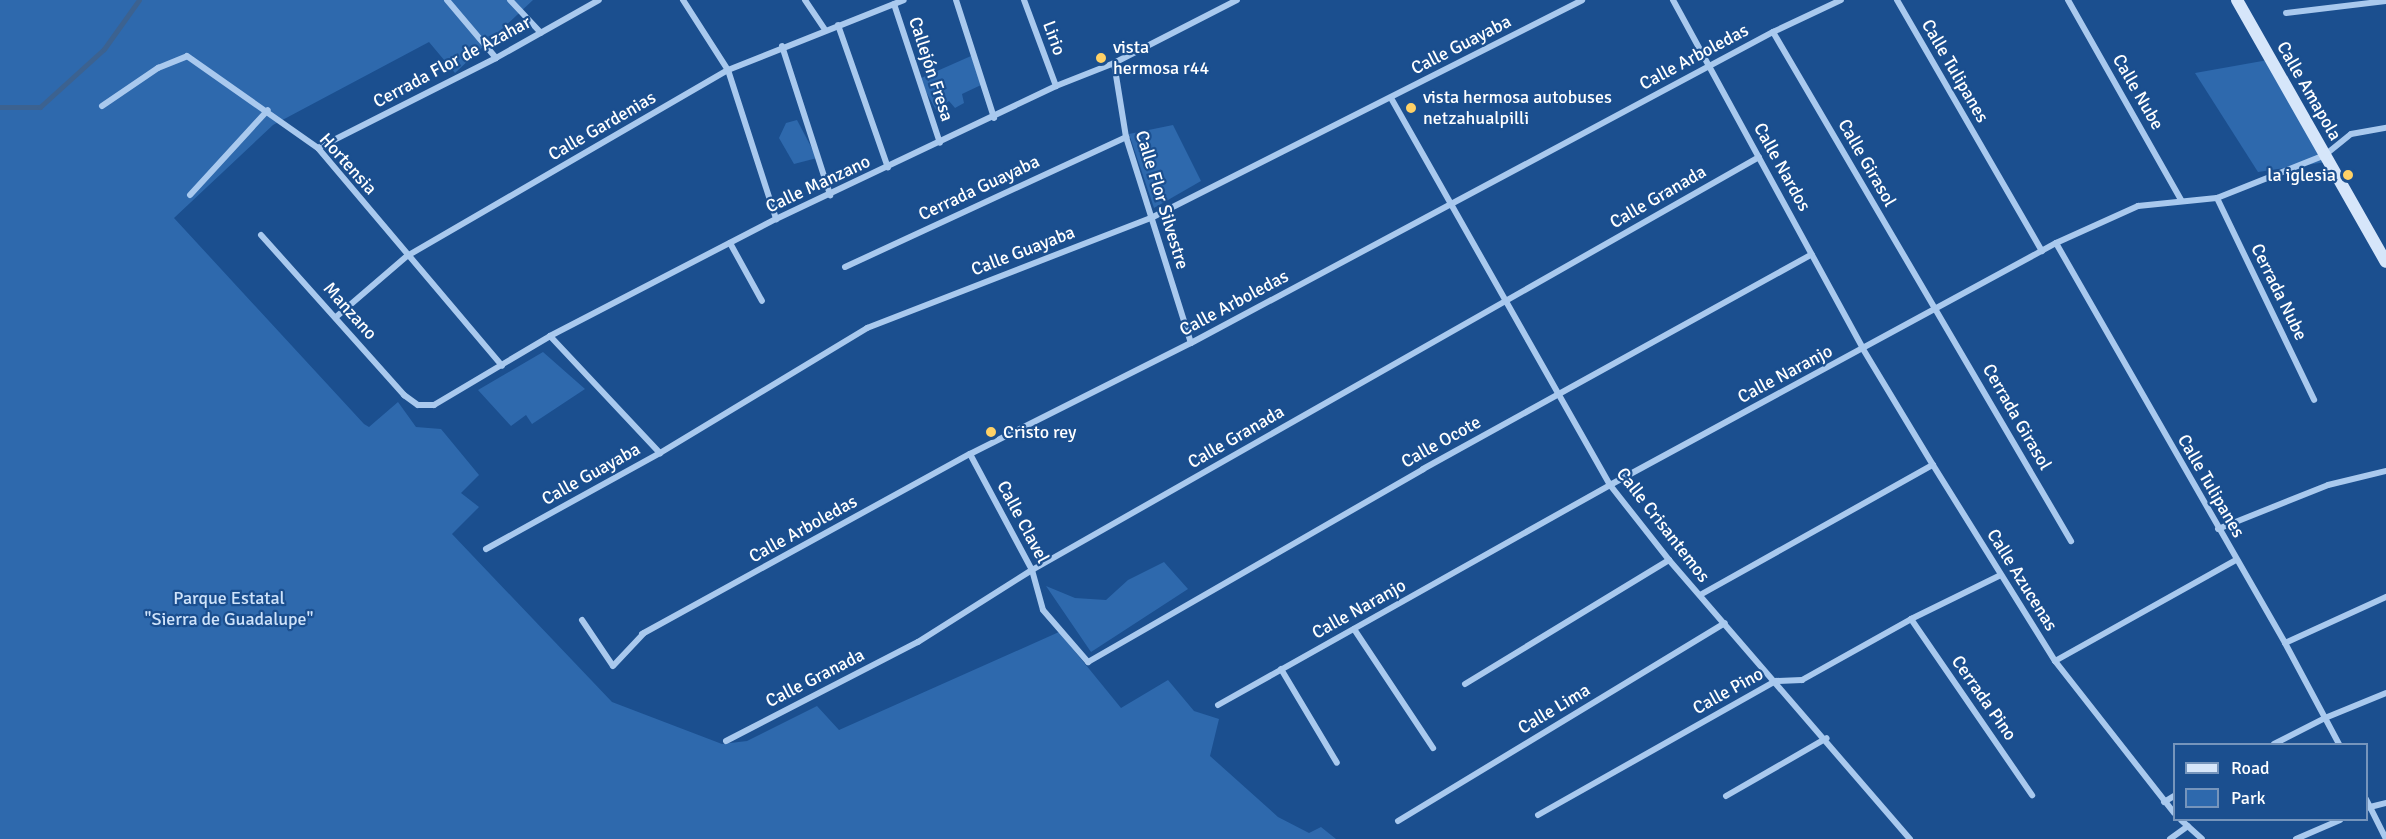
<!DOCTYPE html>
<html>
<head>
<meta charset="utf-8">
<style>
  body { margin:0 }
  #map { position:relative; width:2386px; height:839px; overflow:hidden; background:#1b4f8f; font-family:Signika,sans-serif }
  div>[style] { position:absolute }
  .green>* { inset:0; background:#2e69ad }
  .stream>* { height:5px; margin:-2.5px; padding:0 2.5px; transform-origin:2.5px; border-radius:2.5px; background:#3c6290 }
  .street>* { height:6px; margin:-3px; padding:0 3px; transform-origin:3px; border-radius:3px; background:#a9c9ee }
  .secondary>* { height:12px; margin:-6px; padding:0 6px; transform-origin:6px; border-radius:6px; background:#d6e6fa }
  .dots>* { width:16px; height:16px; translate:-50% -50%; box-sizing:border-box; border:3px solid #1b4f8f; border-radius:50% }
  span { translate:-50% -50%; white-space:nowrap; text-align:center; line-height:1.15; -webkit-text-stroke:4.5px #1b4f8f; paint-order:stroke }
  .street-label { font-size:18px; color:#fff }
  .poi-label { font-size:18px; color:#fff }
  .left { translate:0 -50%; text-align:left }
  .right { translate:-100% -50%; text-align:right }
  .park-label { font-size:18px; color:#cfe3fa }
  .legend { position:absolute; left:2173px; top:743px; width:195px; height:78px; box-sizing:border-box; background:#1b4f8f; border:2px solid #7695bc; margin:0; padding:8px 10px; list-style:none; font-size:18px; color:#fff }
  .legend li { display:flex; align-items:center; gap:12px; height:30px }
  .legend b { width:30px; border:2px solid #7695bc }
</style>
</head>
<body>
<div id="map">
  <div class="green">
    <div style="clip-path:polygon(0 0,533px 0,455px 73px,429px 42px,273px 125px,174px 218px,364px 424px,369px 427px,398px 402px,416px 427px,441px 429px,479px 475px,461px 493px,479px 507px,452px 534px,612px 702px,722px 744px,747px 741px,817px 706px,839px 730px,1059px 632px,1121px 708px,1168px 680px,1194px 711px,1219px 719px,1210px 756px,1278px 817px,1309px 833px,1321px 827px,1336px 839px,0 839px)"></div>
    <div style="clip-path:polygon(971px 56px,981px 85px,962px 94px,964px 103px,955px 108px,949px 101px,936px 110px,919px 79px)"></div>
    <div style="clip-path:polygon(2268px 60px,2326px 162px,2258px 172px,2195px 73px)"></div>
    <div style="clip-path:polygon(797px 120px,817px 158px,794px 164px,779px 138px,786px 123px)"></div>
    <div style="clip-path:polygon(1173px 125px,1201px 181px,1154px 208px,1129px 134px)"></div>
    <div style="clip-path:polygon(543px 352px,585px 389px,532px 424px,526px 415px,511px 426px,478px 390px)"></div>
    <div style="clip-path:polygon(1164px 562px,1188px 589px,1091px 652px,1046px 586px,1075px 598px,1106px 600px,1128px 580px)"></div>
  </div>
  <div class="stream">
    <div style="left:0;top:107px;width:40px"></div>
    <div style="left:40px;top:107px;width:86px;rotate:-42.2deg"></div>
    <div style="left:104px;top:49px;width:60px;rotate:-54.5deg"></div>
  </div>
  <div class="street">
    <div style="left:447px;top:0;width:76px;rotate:49.8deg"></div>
    <div style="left:510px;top:0;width:45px;rotate:46.8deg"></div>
    <div style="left:683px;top:0;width:83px;rotate:57.3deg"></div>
    <div style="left:728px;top:70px;width:157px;rotate:72.1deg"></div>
    <div style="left:805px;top:0;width:36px;rotate:56deg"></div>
    <div style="left:956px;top:0;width:124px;rotate:72.1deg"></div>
    <div style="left:1024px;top:0;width:92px;rotate:69.6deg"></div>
    <div style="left:1673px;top:0;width:397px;rotate:61.4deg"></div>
    <div style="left:1863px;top:349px;width:135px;rotate:58.9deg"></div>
    <div style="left:1933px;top:465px;width:231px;rotate:58.1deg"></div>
    <div style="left:2055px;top:661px;width:193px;rotate:51.9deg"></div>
    <div style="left:1897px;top:0;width:290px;rotate:60deg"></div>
    <div style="left:2068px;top:0;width:230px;rotate:60.5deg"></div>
    <div style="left:894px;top:4px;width:146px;rotate:71.7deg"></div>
    <div style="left:2286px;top:13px;width:101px;rotate:-6.8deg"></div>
    <div style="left:838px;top:25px;width:151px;rotate:70.7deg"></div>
    <div style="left:1773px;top:32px;width:590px;rotate:59.65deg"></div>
    <div style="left:782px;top:46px;width:157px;rotate:72.1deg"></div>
    <div style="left:1114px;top:63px;width:75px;rotate:80.8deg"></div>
    <div style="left:1126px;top:137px;width:216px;rotate:72.5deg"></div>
    <div style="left:1391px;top:98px;width:445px;rotate:60.5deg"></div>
    <div style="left:1610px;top:485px;width:95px;rotate:51.8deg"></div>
    <div style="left:1669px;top:560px;width:369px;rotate:49.2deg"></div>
    <div style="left:102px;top:106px;width:68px;rotate:-34.2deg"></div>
    <div style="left:158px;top:68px;width:31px;rotate:-22deg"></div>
    <div style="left:187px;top:56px;width:160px;rotate:35.1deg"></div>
    <div style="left:318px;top:148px;width:285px;rotate:49.8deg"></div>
    <div style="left:318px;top:148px;width:199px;rotate:-26.8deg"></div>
    <div style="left:496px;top:58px;width:118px;rotate:-29.4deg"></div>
    <div style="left:190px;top:195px;width:115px;rotate:-47.5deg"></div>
    <div style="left:2217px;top:198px;width:224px;rotate:64.3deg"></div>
    <div style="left:261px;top:235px;width:215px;rotate:48.2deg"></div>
    <div style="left:404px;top:395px;width:17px;rotate:36deg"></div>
    <div style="left:418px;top:405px;width:16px"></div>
    <div style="left:434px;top:405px;width:135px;rotate:-30.7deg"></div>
    <div style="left:550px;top:336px;width:254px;rotate:-27.4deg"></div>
    <div style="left:776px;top:219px;width:310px;rotate:-25.4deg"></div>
    <div style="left:1056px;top:86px;width:62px;rotate:-21.6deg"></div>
    <div style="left:1114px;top:63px;width:138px;rotate:-27.1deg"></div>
    <div style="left:730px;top:243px;width:66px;rotate:61.1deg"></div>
    <div style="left:2056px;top:243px;width:461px;rotate:60.2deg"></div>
    <div style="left:2285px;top:643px;width:115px;rotate:61.9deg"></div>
    <div style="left:845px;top:267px;width:310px;rotate:-24.8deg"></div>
    <div style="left:336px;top:317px;width:94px;rotate:-40.7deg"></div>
    <div style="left:407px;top:256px;width:371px;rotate:-30.1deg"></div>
    <div style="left:728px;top:70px;width:189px;rotate:-21.7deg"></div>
    <div style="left:550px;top:336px;width:161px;rotate:46.8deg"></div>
    <div style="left:970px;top:454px;width:132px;rotate:61.9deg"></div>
    <div style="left:1032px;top:570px;width:41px;rotate:74.6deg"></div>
    <div style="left:1043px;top:610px;width:69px;rotate:49.1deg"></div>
    <div style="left:1088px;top:662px;width:387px;rotate:-29.9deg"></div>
    <div style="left:1423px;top:469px;width:444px;rotate:-28.9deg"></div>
    <div style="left:2218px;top:529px;width:118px;rotate:-21.8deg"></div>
    <div style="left:2328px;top:485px;width:60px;rotate:-13.6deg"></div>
    <div style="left:486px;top:549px;width:199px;rotate:-28.9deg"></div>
    <div style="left:660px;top:453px;width:242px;rotate:-31.1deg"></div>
    <div style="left:867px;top:328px;width:305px;rotate:-21.2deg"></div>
    <div style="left:1151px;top:218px;width:483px;rotate:-26.8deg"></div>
    <div style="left:1700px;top:595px;width:267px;rotate:-29.2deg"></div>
    <div style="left:1911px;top:619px;width:214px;rotate:55.5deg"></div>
    <div style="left:582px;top:620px;width:55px;rotate:56deg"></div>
    <div style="left:613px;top:666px;width:45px;rotate:-46.8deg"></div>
    <div style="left:1354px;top:629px;width:143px;rotate:56.4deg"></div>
    <div style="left:642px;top:634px;width:374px;rotate:-28.8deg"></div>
    <div style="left:970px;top:454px;width:247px;rotate:-26.7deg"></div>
    <div style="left:1191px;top:343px;width:660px;rotate:-28.12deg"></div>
    <div style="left:1773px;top:32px;width:75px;rotate:-25.2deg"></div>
    <div style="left:2285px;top:643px;width:111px;rotate:-24.5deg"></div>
    <div style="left:2055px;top:661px;width:207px;rotate:-29.2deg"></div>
    <div style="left:1281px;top:669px;width:109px;rotate:59.2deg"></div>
    <div style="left:1465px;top:684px;width:239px;rotate:-31.3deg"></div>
    <div style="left:1218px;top:705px;width:450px;rotate:-29.3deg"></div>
    <div style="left:1610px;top:485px;width:507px;rotate:-28.48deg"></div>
    <div style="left:2056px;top:243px;width:90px;rotate:-24.3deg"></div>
    <div style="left:2138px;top:206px;width:79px;rotate:-5.8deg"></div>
    <div style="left:2217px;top:198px;width:116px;rotate:-21.7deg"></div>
    <div style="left:2325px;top:155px;width:33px;rotate:-39deg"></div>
    <div style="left:2351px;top:134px;width:36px;rotate:-10deg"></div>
    <div style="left:726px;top:741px;width:216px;rotate:-27.3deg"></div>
    <div style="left:918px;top:642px;width:135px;rotate:-32.3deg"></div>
    <div style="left:1032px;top:570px;width:836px;rotate:-29.6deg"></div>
    <div style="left:2274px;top:744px;width:57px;rotate:-27deg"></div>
    <div style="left:2325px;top:718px;width:66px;rotate:-22.3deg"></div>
    <div style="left:1726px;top:796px;width:116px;rotate:-29.9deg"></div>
    <div style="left:2366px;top:799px;width:45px;rotate:63.4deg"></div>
    <div style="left:2164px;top:802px;width:12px;rotate:-31deg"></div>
    <div style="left:2366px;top:808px;width:21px;rotate:-14deg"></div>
    <div style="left:1538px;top:815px;width:273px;rotate:-29.4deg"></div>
    <div style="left:1776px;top:681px;width:26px;rotate:-2deg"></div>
    <div style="left:1802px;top:680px;width:125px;rotate:-29.2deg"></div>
    <div style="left:1911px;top:619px;width:100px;rotate:-26.1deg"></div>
    <div style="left:2181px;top:820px;width:28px;rotate:42deg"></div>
    <div style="left:1398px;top:821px;width:382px;rotate:-31.2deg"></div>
    <div style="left:2170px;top:839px;width:22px;rotate:-36deg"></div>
    <div style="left:2296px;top:839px;width:48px;rotate:-23.4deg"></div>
  </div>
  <div class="secondary">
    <div style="left:2237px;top:0;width:301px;rotate:60.4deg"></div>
  </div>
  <div class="dots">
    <div style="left:1101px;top:58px;background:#ffd166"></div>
    <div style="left:1411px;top:108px;background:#ffd166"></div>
    <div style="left:2348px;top:175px;background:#ffd166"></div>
    <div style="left:991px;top:432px;background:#ffd166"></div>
  </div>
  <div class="street-label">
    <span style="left:1054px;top:38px;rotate:70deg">Lirio</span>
    <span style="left:1461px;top:45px;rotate:-27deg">Calle Guayaba</span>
    <span style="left:1694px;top:57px;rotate:-28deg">Calle Arboledas</span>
    <span style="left:452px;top:62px;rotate:-28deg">Cerrada Flor de Azahar</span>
    <span style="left:931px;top:69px;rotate:72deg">Callejón Fresa</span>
    <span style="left:1955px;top:71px;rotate:60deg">Calle Tulipanes</span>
    <span style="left:2309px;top:91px;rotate:60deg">Calle Amapola</span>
    <span style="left:2138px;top:92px;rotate:60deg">Calle Nube</span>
    <span style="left:602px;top:126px;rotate:-30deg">Calle Gardenias</span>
    <span style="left:1867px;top:163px;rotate:60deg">Calle Girasol</span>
    <span style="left:348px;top:164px;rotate:48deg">Hortensia</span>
    <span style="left:1782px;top:167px;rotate:61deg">Calle Nardos</span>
    <span style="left:818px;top:184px;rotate:-25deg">Calle Manzano</span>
    <span style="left:979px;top:188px;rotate:-25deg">Cerrada Guayaba</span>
    <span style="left:1658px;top:197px;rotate:-30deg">Calle Granada</span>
    <span style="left:1162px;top:200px;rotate:73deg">Calle Flor Silvestre</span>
    <span style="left:1023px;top:251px;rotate:-21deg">Calle Guayaba</span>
    <span style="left:2279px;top:292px;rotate:64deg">Cerrada Nube</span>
    <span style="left:1234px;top:303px;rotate:-28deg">Calle Arboledas</span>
    <span style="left:350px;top:311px;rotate:48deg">Manzano</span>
    <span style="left:1785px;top:374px;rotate:-28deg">Calle Naranjo</span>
    <span style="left:2017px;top:417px;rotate:60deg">Cerrada Girasol</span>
    <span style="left:1236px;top:437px;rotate:-30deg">Calle Granada</span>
    <span style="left:1441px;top:442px;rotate:-29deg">Calle Ocote</span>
    <span style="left:591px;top:474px;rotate:-29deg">Calle Guayaba</span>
    <span style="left:2211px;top:486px;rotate:60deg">Calle Tulipanes</span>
    <span style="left:1023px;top:522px;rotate:62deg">Calle Clavel</span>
    <span style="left:1663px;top:525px;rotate:52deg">Calle Crisantemos</span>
    <span style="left:803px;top:529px;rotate:-29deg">Calle Arboledas</span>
    <span style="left:2022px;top:580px;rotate:58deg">Calle Azucenas</span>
    <span style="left:1359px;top:609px;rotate:-29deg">Calle Naranjo</span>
    <span style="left:815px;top:678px;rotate:-27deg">Calle Granada</span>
    <span style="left:1728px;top:691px;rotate:-29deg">Calle Pino</span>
    <span style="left:1984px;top:698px;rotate:55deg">Cerrada Pino</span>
    <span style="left:1554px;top:709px;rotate:-31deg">Calle Lima</span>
  </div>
  <div class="poi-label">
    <span class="left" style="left:1113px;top:58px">vista<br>hermosa r44</span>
    <span class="left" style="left:1423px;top:108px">vista hermosa autobuses<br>netzahualpilli</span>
    <span class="right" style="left:2336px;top:175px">la iglesia</span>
    <span class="left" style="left:1003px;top:432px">Cristo rey</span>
  </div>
  <div class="park-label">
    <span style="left:229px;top:609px">Parque Estatal<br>"Sierra de Guadalupe"</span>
  </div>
  <ul class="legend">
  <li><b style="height:8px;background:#d6e6fa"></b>Road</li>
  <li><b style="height:16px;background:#2e69ad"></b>Park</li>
  </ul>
</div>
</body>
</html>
